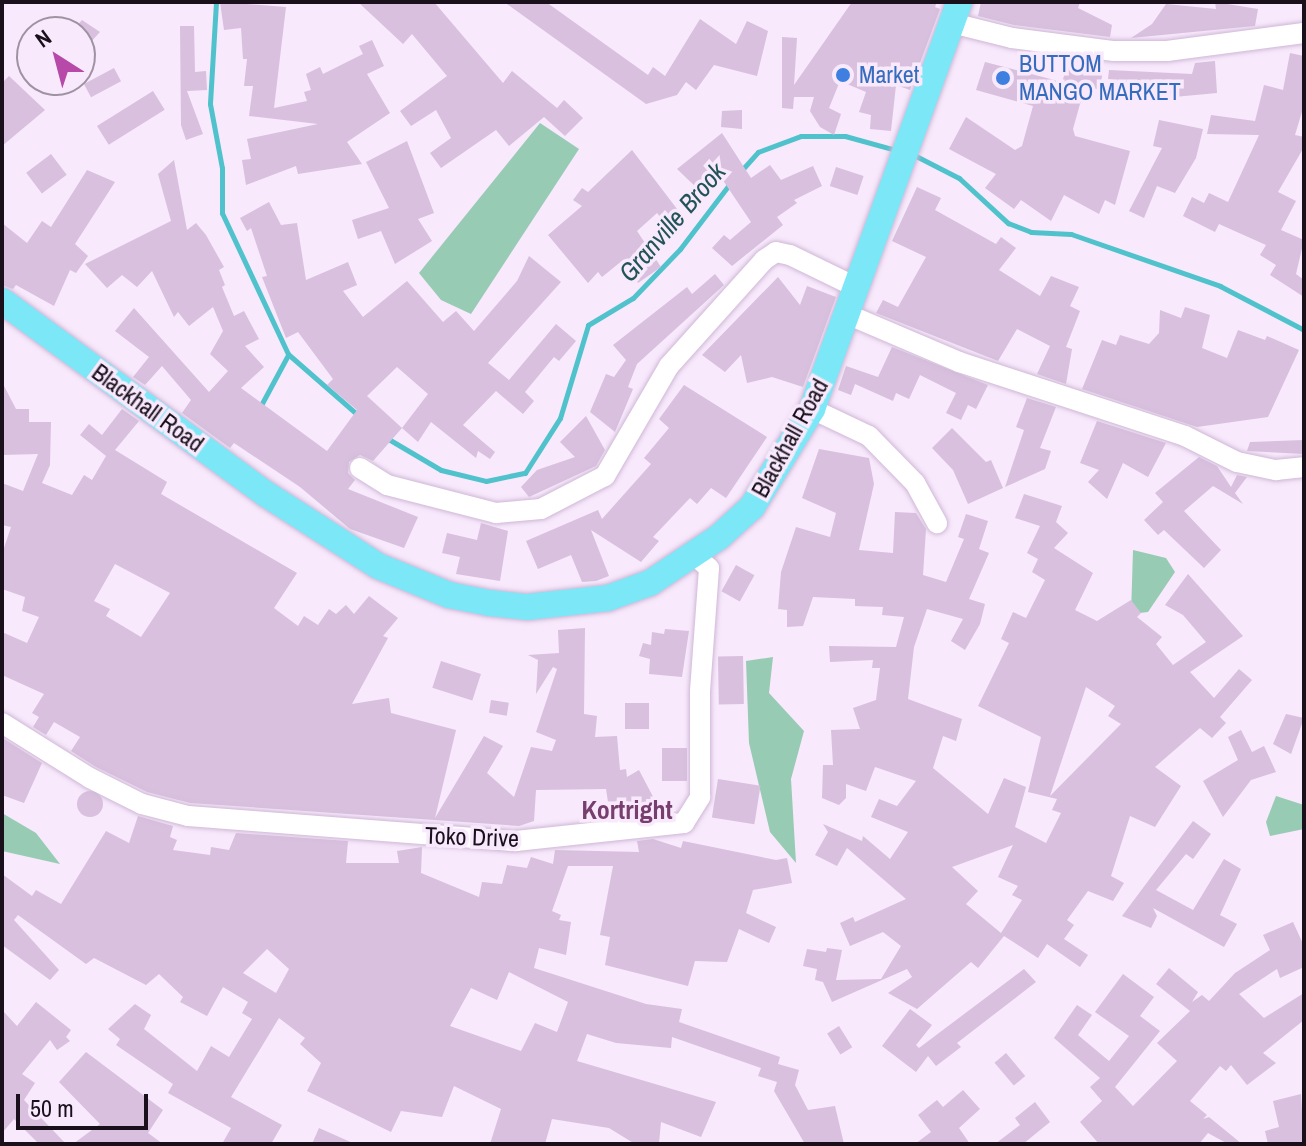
<!DOCTYPE html>
<html>
<head>
<meta charset="utf-8">
<style>
  body { margin:0 }
  #map { position:relative; width:1306px; height:1146px; overflow:hidden; background:#f8e9fc; font-family:"Archivo Narrow",sans-serif }
  div>[style] { position:absolute }
  .green>* { inset:0; background:#97cbb3 }
  .stream>* { height:5px; margin:-2.5px; padding:0 2.5px; transform-origin:2.5px; border-radius:2.5px; background:#50c2cc }
  .building>* { inset:0; background:#d8c0de; transform-origin:0 0 }
  .round { border-radius:50% }
  .roads { filter:drop-shadow(0 0 2px #cfb7d6) drop-shadow(0 0 2px #cfb7d6) }
  .minor>* { height:20px; margin:-10px; padding:0 10px; transform-origin:10px; border-radius:10px; background:#fff }
  .major>* { height:26px; margin:-13px; padding:0 13px; transform-origin:13px; border-radius:13px; background:#7ce7f7 }
  .dots>* { width:22px; height:22px; translate:-50% -50%; box-sizing:border-box; border:4px solid #f8e9fc; border-radius:50% }
  span { translate:-50% -50%; white-space:nowrap; text-align:center; line-height:1.15; -webkit-text-stroke:7px #f8e9fc; paint-order:stroke }
  .shop-label { font-size:24px; color:#366cbe }
  .left { translate:0 -50%; text-align:left }
  .street-label { font-size:24px; color:#19101b }
  .water-label { font-size:26px; color:#225358; font-style:italic }
  .neighbourhood-label { font-size:26px; color:#763f6d; font-weight:700 }
  .frame { position:absolute; inset:0; border:4px solid #19101b; pointer-events:none }
  .north { position:absolute; left:16px; top:16px; width:80px; height:80px; box-sizing:border-box; background:#f8e9fc; border:2px solid #9f92a2; border-radius:50%; rotate:324deg; font-size:22px; font-weight:700; line-height:32px; text-align:center; color:#19101b }
  .north::after { content:''; display:block; margin:auto; width:28px; height:36px; background:#b749a8; clip-path:polygon(50% 0,100% 100%,50% 72%,0 100%) }
  .scale { position:absolute; left:16px; top:1094px; width:132px; height:36px; box-sizing:border-box; border:4px solid #19101b; border-top:0; padding-left:10px; font-size:24px; line-height:28px; white-space:nowrap; color:#19101b; -webkit-text-stroke:6px #f8e9fc; paint-order:stroke }
</style>
</head>
<body>
<div id="map">
  <div class="green">
    <div style="clip-path:polygon(540px 123px,579px 149px,471px 314px,441px 300px,419px 273px)"></div>
    <div style="clip-path:polygon(1133px 550px,1166px 558px,1175px 572px,1148px 612px,1131px 614px)"></div>
    <div style="clip-path:polygon(773px 657px,769px 693px,804px 731px,791px 779px,796px 863px,770px 832px,749px 743px,746px 661px)"></div>
    <div style="clip-path:polygon(1276px 796px,1304px 805px,1304px 829px,1270px 836px,1266px 822px)"></div>
    <div style="clip-path:polygon(2px 813px,36px 833px,60px 864px,2px 851px)"></div>
  </div>
  <div class="stream">
    <div style="left:216px;top:2px;width:102px;rotate:93.4deg"></div>
    <div style="left:210px;top:104px;width:65px;rotate:79.4deg"></div>
    <div style="left:222px;top:168px;width:45px;rotate:90deg"></div>
    <div style="left:222px;top:213px;width:156px;rotate:64.9deg"></div>
    <div style="left:288px;top:354px;width:94px;rotate:41.1deg"></div>
    <div style="left:914px;top:155px;width:51px;rotate:27.1deg"></div>
    <div style="left:959px;top:178px;width:67px;rotate:42.6deg"></div>
    <div style="left:1008px;top:223px;width:25px;rotate:21deg"></div>
    <div style="left:1031px;top:232px;width:40px;rotate:2.9deg"></div>
    <div style="left:1071px;top:234px;width:158px;rotate:19.2deg"></div>
    <div style="left:1220px;top:286px;width:95px;rotate:27.6deg"></div>
    <div style="left:740px;top:172px;width:27px;rotate:-48deg"></div>
    <div style="left:758px;top:152px;width:46px;rotate:-20.4deg"></div>
    <div style="left:801px;top:136px;width:44px"></div>
    <div style="left:845px;top:136px;width:53px;rotate:15.4deg"></div>
    <div style="left:260px;top:407px;width:59px;rotate:-61.7deg"></div>
    <div style="left:385px;top:437px;width:65px;rotate:30.5deg"></div>
    <div style="left:441px;top:470px;width:46px;rotate:13.7deg"></div>
    <div style="left:486px;top:481px;width:40px;rotate:-12deg"></div>
    <div style="left:525px;top:473px;width:65px;rotate:-57.5deg"></div>
    <div style="left:560px;top:418px;width:97px;rotate:-73.2deg"></div>
    <div style="left:588px;top:325px;width:52px;rotate:-31deg"></div>
    <div style="left:633px;top:298px;width:68px;rotate:-46.2deg"></div>
    <div style="left:680px;top:249px;width:84px;rotate:-52.7deg"></div>
  </div>
  <div class="building">
    <div style="clip-path:polygon(220px 2px,286px 7px,274px 108px,307px 101px,304px 92px,311px 90px,306px 74px,320px 67px,323px 74px,363px 54px,359px 46px,372px 40px,384px 66px,367px 74px,390px 113px,347px 142px,362px 164px,298px 174px,296px 166px,246px 185px,242px 160px,251px 159px,247px 139px,318px 124px,249px 116px,253px 86px,244px 86px,247px 59px,243px 59px,241px 28px,224px 30px)"></div>
    <div style="clip-path:polygon(358px 2px,434px 2px,503px 83px,512px 71px,557px 108px,564px 100px,583px 118px,565px 136px,544px 117px,509px 146px,496px 130px,441px 168px,430px 153px,451px 138px,436px 110px,411px 126px,400px 111px,447px 76px,412px 34px,403px 44px)"></div>
    <div style="clip-path:polygon(504px 2px,546px 2px,648px 75px,653px 67px,665px 76px,700px 19px,736px 44px,747px 21px,768px 31px,757px 76px,714px 65px,696px 90px,686px 82px,677px 95px,646px 104px)"></div>
    <div style="clip-path:polygon(852px 2px,937px 2px,935px 7px,940px 9px,910px 90px,896px 85px,891px 131px,870px 129px,871px 115px,859px 112px,866px 92px,840px 81px,829px 108px,841px 114px,834px 135px,820px 127px,810px 111px,814px 97px,794px 97px,793px 109px,782px 108px,782px 37px,797px 38px,794px 85px)"></div>
    <div style="clip-path:polygon(981px 2px,1080px 2px,1078px 8px,1112px 25px,1110px 37px,1014px 25px,978px 16px)"></div>
    <div style="clip-path:polygon(1215px 2px,1258px 9px,1255px 26px,1131px 38px,1152px 24px,1166px 4px,1216px 9px)"></div>
    <div style="clip-path:polygon(82px 20px,100px 32px,88px 45px,80px 32px,72px 31px)"></div>
    <div style="clip-path:polygon(180px 26px,194px 26px,195px 72px,206px 71px,207px 90px,187px 91px,203px 134px,186px 140px,181px 125px)"></div>
    <div style="clip-path:polygon(1290px 53px,1304px 56px,1304px 105px,1295px 135px,1304px 137px,1304px 147px,1278px 192px,1296px 201px,1281px 230px,1304px 240px,1296px 274px,1304px 280px,1304px 297px,1270px 275px,1276px 265px,1260px 255px,1266px 245px,1219px 224px,1215px 232px,1183px 216px,1192px 197px,1204px 203px,1209px 193px,1228px 202px,1259px 135px,1207px 134px,1211px 115px,1255px 121px,1264px 85px,1283px 90px)"></div>
    <div style="clip-path:polygon(1215px 61px,1217px 93px,1163px 98px,1162px 88px,1108px 79px,1109px 70px,1192px 74px,1195px 63px)"></div>
    <div style="clip-path:polygon(985px 62px,1062px 82px,1067px 67px,1103px 69px,1100px 90px,1085px 86px,1073px 129px,1075px 136px,1130px 151px,1115px 205px,1105px 200px,1099px 214px,1064px 195px,1051px 221px,1021px 200px,1014px 209px,985px 188px,996px 174px,949px 149px,966px 117px,1015px 150px,1022px 146px,1033px 106px,976px 90px)"></div>
    <div style="left:114px;top:68px;width:15px;height:34px;rotate:62deg"></div>
    <div style="clip-path:polygon(9px 76px,45px 110px,2px 146px,2px 83px)"></div>
    <div style="left:153px;top:91px;width:22px;height:66px;rotate:58deg"></div>
    <div style="clip-path:polygon(742px 110px,742px 129px,721px 127px,722px 111px)"></div>
    <div style="clip-path:polygon(1159px 120px,1203px 129px,1196px 158px,1175px 193px,1157px 186px,1144px 218px,1129px 211px,1162px 148px,1153px 146px)"></div>
    <div style="clip-path:polygon(722px 133px,751px 178px,770px 165px,781px 180px,813px 166px,822px 186px,794px 200px,797px 203px,777px 217px,783px 225px,732px 266px,712px 248px,724px 235px,730px 240px,751px 222px,716px 170px,698px 189px,677px 169px)"></div>
    <div style="clip-path:polygon(407px 141px,434px 213px,418px 219px,432px 241px,395px 264px,381px 231px,358px 239px,352px 220px,389px 208px,366px 162px)"></div>
    <div style="clip-path:polygon(632px 150px,687px 222px,674px 233px,657px 213px,637px 231px,661px 267px,638px 283px,623px 260px,602px 277px,598px 272px,588px 283px,548px 235px,582px 206px,573px 200px,582px 188px,588px 192px)"></div>
    <div style="left:51px;top:154px;width:26px;height:31px;rotate:53deg"></div>
    <div style="clip-path:polygon(evenodd,174px 160px,187px 230px,196px 223px,206px 235px,224px 267px,219px 270px,225px 285px,222px 287px,234px 316px,244px 311px,259px 339px,245px 346px,264px 367px,241px 388px,327px 451px,357px 410px,327px 385px,333px 379px,298px 332px,286px 338px,262px 277px,267px 276px,251px 228px,247px 231px,240px 218px,269px 202px,281px 225px,297px 223px,306px 280px,348px 262px,357px 285px,343px 291px,363px 317px,407px 281px,443px 322px,456px 311px,474px 331px,517px 281px,529px 256px,561px 282px,488px 363px,509px 380px,556px 324px,576px 341px,559px 361px,554px 357px,525px 392px,534px 401px,523px 414px,496px 391px,463px 425px,495px 452px,490px 459px,478px 451px,476px 458px,431px 422px,418px 442px,402px 428px,373px 461px,360px 455px,349px 462px,348px 473px,355px 480px,348px 489px,418px 517px,404px 548px,350px 529px,300px 487px,234px 443px,230px 448px,182px 413px,191px 400px,162px 366px,145px 385px,133px 377px,149px 357px,115px 331px,134px 308px,209px 392px,228px 371px,210px 354px,223px 331px,213px 307px,189px 326px,178px 312px,174px 317px,152px 271px,137px 287px,122px 275px,107px 288px,85px 264px,171px 221px,158px 174px,174px 160px,397px 367px,428px 394px,402px 428px,367px 396px,397px 367px)"></div>
    <div style="left:836px;top:167px;width:29px;height:20px;rotate:18deg"></div>
    <div style="clip-path:polygon(87px 170px,115px 182px,75px 244px,88px 256px,76px 273px,70px 270px,54px 306px,16px 285px,13px 289px,2px 285px,2px 223px,27px 243px,42px 221px,51px 227px)"></div>
    <div style="clip-path:polygon(917px 187px,941px 198px,935px 210px,996px 244px,1001px 237px,1016px 248px,999px 270px,1040px 296px,1051px 276px,1079px 287px,1070px 306px,1080px 311px,1066px 347px,1072px 349px,1066px 384px,1037px 374px,1050px 346px,1017px 329px,998px 361px,876px 313px,883px 300px,898px 307px,926px 257px,892px 241px)"></div>
    <div style="clip-path:polygon(715px 274px,724px 285px,637px 364px,628px 387px,633px 389px,615px 432px,590px 412px,606px 374px,614px 377px,626px 360px,613px 345px,687px 287px,692px 294px)"></div>
    <div style="clip-path:polygon(778px 277px,800px 305px,807px 286px,836px 297px,803px 387px,772px 377px,747px 383px,741px 355px,725px 372px,702px 355px)"></div>
    <div style="clip-path:polygon(1185px 307px,1210px 315px,1202px 348px,1227px 358px,1238px 330px,1265px 340px,1267px 336px,1299px 350px,1268px 417px,1197px 427px,1082px 389px,1102px 340px,1116px 345px,1120px 335px,1149px 344px,1159px 333px,1160px 310px,1181px 318px)"></div>
    <div style="clip-path:polygon(892px 347px,988px 385px,976px 409px,968px 405px,961px 420px,946px 413px,956px 393px,920px 375px,909px 399px,896px 393px,893px 401px,855px 384px,851px 395px,838px 390px,846px 366px,878px 377px)"></div>
    <div style="clip-path:polygon(evenodd,2px 382px,16px 409px,29px 409px,29px 422px,51px 422px,50px 465px,42px 483px,72px 495px,84px 475px,92px 480px,106px 456px,80px 435px,89px 424px,102px 435px,122px 409px,139px 421px,115px 450px,167px 482px,161px 494px,297px 573px,274px 608px,298px 626px,304px 616px,318px 625px,329px 609px,336px 614px,346px 605px,354px 614px,369px 596px,398px 618px,383px 636px,388px 638px,352px 704px,389px 698px,391px 713px,456px 730px,435px 818px,484px 736px,503px 746px,487px 773px,514px 797px,531px 747px,552px 751px,556px 740px,536px 732px,557px 669px,553px 667px,536px 694px,538px 660px,528px 655px,559px 653px,558px 630px,585px 628px,584px 714px,597px 716px,595px 737px,617px 736px,620px 770px,626px 769px,627px 777px,639px 770px,660px 810px,608px 802px,606px 789px,536px 790px,534px 821px,519px 826px,190px 803px,147px 792px,96px 767px,71px 751px,80px 737px,54px 722px,46px 735px,33px 727px,39px 717px,32px 713px,44px 694px,2px 675px,2px 632px,27px 643px,39px 617px,22px 611px,25px 597px,2px 589px,2px 554px,11px 527px,2px 525px,2px 483px,23px 491px,38px 454px,2px 455px,2px 382px,115px 564px,170px 593px,141px 637px,106px 616px,110px 609px,94px 601px,115px 564px)"></div>
    <div style="clip-path:polygon(684px 385px,767px 437px,726px 498px,711px 488px,697px 504px,690px 498px,653px 537px,659px 541px,641px 562px,591px 530px,609px 576px,596px 581px,582px 582px,571px 555px,538px 569px,526px 541px,598px 510px,602px 519px,651px 464px,644px 458px,669px 428px,659px 419px)"></div>
    <div style="clip-path:polygon(1027px 398px,1056px 407px,1040px 448px,1051px 451px,1045px 469px,1005px 487px,1024px 430px,1016px 427px)"></div>
    <div style="clip-path:polygon(586px 416px,605px 450px,596px 466px,529px 497px,521px 487px,537px 470px,575px 457px,560px 442px)"></div>
    <div style="clip-path:polygon(1097px 421px,1166px 443px,1148px 477px,1123px 463px,1107px 499px,1088px 482px,1099px 470px,1080px 463px)"></div>
    <div style="clip-path:polygon(952px 428px,986px 462px,991px 460px,1003px 488px,968px 504px,953px 470px,932px 448px)"></div>
    <div style="clip-path:polygon(1304px 440px,1304px 454px,1247px 451px,1250px 442px)"></div>
    <div style="clip-path:polygon(evenodd,819px 449px,869px 458px,874px 484px,859px 550px,893px 553px,895px 512px,916px 513px,926px 529px,923px 575px,946px 582px,964px 539px,958px 537px,966px 514px,988px 521px,979px 549px,989px 553px,969px 599px,985px 604px,980px 624px,965px 650px,951px 641px,963px 619px,927px 609px,914px 647px,908px 699px,962px 719px,956px 741px,943px 736px,933px 768px,988px 814px,1004px 778px,1026px 787px,1015px 827px,1046px 843px,1061px 813px,1052px 810px,1057px 799px,1028px 792px,1041px 737px,978px 706px,1009px 643px,1001px 639px,1013px 612px,1026px 618px,1045px 580px,1032px 572px,1038px 559px,1027px 553px,1040px 526px,1015px 518px,1024px 494px,1062px 506px,1056px 522px,1068px 533px,1054px 548px,1093px 573px,1075px 610px,1097px 621px,1131px 600px,1141px 613px,1137px 617px,1162px 637px,1156px 644px,1173px 665px,1206px 642px,1183px 615px,1165px 605px,1188px 574px,1243px 636px,1190px 672px,1214px 698px,1239px 669px,1252px 680px,1220px 717px,1226px 723px,1212px 738px,1200px 728px,1155px 767px,1181px 786px,1155px 827px,1130px 816px,1111px 876px,1124px 883px,1113px 901px,1088px 891px,1067px 920px,1074px 925px,1064px 939px,1088px 955px,1080px 967px,1047px 944px,1038px 958px,1004px 936px,978px 968px,971px 962px,917px 1009px,888px 993px,912px 977px,907px 969px,832px 1002px,823px 982px,815px 980px,817px 969px,803px 966px,807px 949px,826px 952px,827px 948px,842px 950px,836px 980px,881px 979px,901px 946px,883px 932px,850px 946px,840px 923px,853px 917px,855px 922px,906px 899px,847px 848px,837px 866px,815px 855px,828px 832px,823px 824px,862px 841px,863px 836px,890px 859px,908px 832px,871px 817px,879px 799px,897px 806px,916px 781px,875px 767px,866px 791px,846px 784px,846px 798px,839px 805px,822px 798px,823px 765px,833px 765px,831px 730px,860px 729px,853px 708px,876px 700px,880px 668px,872px 668px,873px 660px,830px 662px,829px 646px,896px 647px,904px 617px,882px 615px,883px 607px,855px 606px,855px 599px,813px 597px,803px 626px,787px 627px,787px 610px,778px 609px,781px 572px,796px 527px,830px 537px,836px 513px,802px 498px,819px 449px,1086px 687px,1115px 706px,1108px 716px,1121px 724px,1050px 796px,1086px 687px,819px 449px,1013px 845px,998px 877px,1018px 886px,1012px 895px,1022px 900px,1001px 933px,966px 904px,978px 891px,952px 867px,1013px 845px)"></div>
    <div style="clip-path:polygon(1199px 457px,1217px 466px,1231px 487px,1237px 475px,1247px 477px,1235px 493px,1243px 504px,1213px 486px,1184px 511px,1221px 550px,1204px 568px,1164px 530px,1158px 535px,1144px 520px,1163px 502px,1155px 493px)"></div>
    <div style="clip-path:polygon(481px 523px,508px 531px,500px 581px,456px 574px,460px 557px,442px 553px,447px 533px,477px 540px)"></div>
    <div style="left:736px;top:565px;width:21px;height:30px;rotate:29deg"></div>
    <div style="clip-path:polygon(665px 629px,689px 631px,682px 677px,649px 674px,650px 659px,639px 656px,643px 643px,651px 645px,652px 632px,664px 634px)"></div>
    <div style="left:743px;top:656px;width:48px;height:25px;rotate:89deg"></div>
    <div style="left:441px;top:661px;width:42px;height:28px;rotate:18deg"></div>
    <div style="left:491px;top:700px;width:18px;height:13px;rotate:9deg"></div>
    <div style="left:625px;top:703px;width:24px;height:26px"></div>
    <div style="clip-path:polygon(1286px 714px,1304px 718px,1291px 754px,1273px 744px)"></div>
    <div style="clip-path:polygon(1241px 730px,1252px 752px,1264px 746px,1276px 772px,1251px 780px,1223px 817px,1203px 781px,1238px 760px,1228px 737px)"></div>
    <div style="clip-path:polygon(4px 739px,42px 763px,24px 803px,2px 795px)"></div>
    <div style="left:662px;top:748px;width:25px;height:33px"></div>
    <div style="left:718px;top:779px;width:43px;height:39px;rotate:9deg"></div>
    <div class="round" style="left:77px;top:791px;width:26px;height:26px"></div>
    <div style="clip-path:polygon(evenodd,138px 816px,173px 826px,170px 837px,177px 840px,173px 850px,210px 855px,211px 847px,229px 850px,236px 833px,348px 841px,346px 863px,399px 863px,397px 851px,422px 847px,421px 873px,479px 897px,482px 882px,502px 884px,507px 865px,527px 868px,531px 857px,553px 864px,555px 850px,639px 852px,637px 841px,653px 839px,681px 848px,683px 841px,776px 860px,787px 858px,792px 883px,753px 890px,746px 913px,776px 927px,769px 943px,739px 929px,727px 962px,695px 961px,688px 986px,605px 965px,610px 937px,600px 935px,613px 866px,568px 866px,552px 911px,561px 915px,559px 920px,571px 922px,566px 955px,539px 948px,534px 968px,646px 1004px,682px 1009px,679px 1022px,780px 1057px,778px 1064px,799px 1070px,795px 1085px,808px 1110px,835px 1106px,844px 1144px,805px 1144px,774px 1091px,777px 1082px,758px 1076px,761px 1068px,672px 1037px,671px 1048px,616px 1043px,587px 1034px,577px 1061px,716px 1102px,701px 1137px,661px 1122px,659px 1143px,635px 1144px,609px 1128px,552px 1119px,545px 1144px,490px 1144px,501px 1109px,454px 1086px,442px 1117px,401px 1111px,391px 1132px,307px 1091px,321px 1063px,300px 1044px,305px 1038px,279px 1018px,231px 1097px,282px 1125px,271px 1144px,222px 1144px,231px 1128px,168px 1093px,173px 1084px,116px 1045px,120px 1039px,108px 1029px,135px 1004px,151px 1015px,144px 1029px,197px 1071px,211px 1046px,229px 1057px,252px 1019px,242px 1013px,248px 1002px,223px 987px,207px 1016px,180px 1002px,183px 997px,159px 974px,146px 985px,94px 958px,86px 964px,18px 915px,14px 920px,59px 970px,50px 980px,2px 945px,2px 874px,32px 896px,36px 890px,61px 904px,106px 831px,129px 843px,138px 816px,267px 949px,289px 969px,276px 993px,243px 973px,267px 949px,138px 816px,509px 972px,568px 1002px,557px 1032px,535px 1023px,521px 1051px,450px 1026px,471px 988px,497px 1000px,509px 972px)"></div>
    <div style="clip-path:polygon(1193px 821px,1211px 834px,1193px 859px,1186px 854px,1156px 890px,1193px 910px,1224px 859px,1241px 869px,1220px 915px,1237px 924px,1224px 947px,1153px 908px,1157px 916px,1151px 928px,1122px 916px)"></div>
    <div style="clip-path:polygon(1293px 922px,1304px 946px,1304px 967px,1280px 978px,1277px 969px,1239px 994px,1264px 1018px,1304px 993px,1304px 1020px,1263px 1053px,1276px 1063px,1247px 1085px,1231px 1065px,1226px 1071px,1220px 1066px,1190px 1101px,1207px 1115px,1203px 1119px,1209px 1117px,1242px 1144px,1228px 1144px,1208px 1133px,1199px 1144px,1099px 1144px,1080px 1122px,1102px 1101px,1090px 1087px,1100px 1078px,1054px 1038px,1077px 1005px,1092px 1015px,1078px 1035px,1109px 1061px,1129px 1036px,1095px 1012px,1123px 974px,1154px 997px,1140px 1016px,1160px 1031px,1115px 1087px,1133px 1106px,1177px 1061px,1157px 1043px,1190px 1011px,1156px 984px,1169px 968px,1198px 992px,1192px 1002px,1202px 995px,1209px 1001px,1235px 973px,1270px 950px,1263px 935px)"></div>
    <div style="clip-path:polygon(1024px 969px,1036px 982px,957px 1043px,961px 1047px,936px 1066px,928px 1056px,916px 1072px,882px 1046px,910px 1009px,932px 1025px,916px 1045px,919px 1048px)"></div>
    <div style="clip-path:polygon(36px 1002px,71px 1030px,66px 1037px,70px 1041px,57px 1050px,50px 1040px,22px 1074px,35px 1083px,24px 1100px,66px 1144px,39px 1144px,14px 1119px,2px 1133px,2px 1010px,17px 1026px)"></div>
    <div style="left:839px;top:1026px;width:25px;height:14px;rotate:58deg"></div>
    <div style="clip-path:polygon(86px 1052px,163px 1110px,148px 1133px,163px 1144px,73px 1144px,100px 1124px,59px 1082px)"></div>
    <div style="left:1006px;top:1053px;width:30px;height:15px;rotate:50deg"></div>
    <div style="clip-path:polygon(963px 1090px,980px 1109px,959px 1128px,970px 1144px,915px 1144px,931px 1132px,918px 1115px,937px 1100px,943px 1107px)"></div>
    <div style="clip-path:polygon(1301px 1094px,1304px 1144px,1268px 1144px,1265px 1131px,1279px 1127px,1273px 1101px)"></div>
    <div style="clip-path:polygon(1035px 1102px,1050px 1122px,1023px 1144px,995px 1144px,1020px 1125px,1015px 1118px)"></div>
    <div style="clip-path:polygon(319px 1128px,355px 1144px,312px 1144px)"></div>
  </div>
  <div class="roads">
    <div class="minor">
      <div style="left:952px;top:23px;width:62px;rotate:14deg"></div>
      <div style="left:1012px;top:38px;width:103px;rotate:7.3deg"></div>
      <div style="left:1114px;top:51px;width:53px"></div>
      <div style="left:1167px;top:51px;width:138px;rotate:-7.5deg"></div>
      <div style="left:849px;top:315px;width:120px;rotate:23.1deg"></div>
      <div style="left:959px;top:362px;width:238px;rotate:18.1deg"></div>
      <div style="left:1185px;top:436px;width:58px;rotate:26.6deg"></div>
      <div style="left:1237px;top:462px;width:40px;rotate:12deg"></div>
      <div style="left:1276px;top:470px;width:28px;rotate:-6deg"></div>
      <div style="left:812px;top:409px;width:63px;rotate:25.3deg"></div>
      <div style="left:869px;top:436px;width:66px;rotate:45.6deg"></div>
      <div style="left:915px;top:483px;width:46px;rotate:61.2deg"></div>
      <div style="left:360px;top:468px;width:32px;rotate:32deg"></div>
      <div style="left:387px;top:485px;width:113px;rotate:14.4deg"></div>
      <div style="left:496px;top:513px;width:45px;rotate:-5.1deg"></div>
      <div style="left:541px;top:509px;width:72px;rotate:-27.3deg"></div>
      <div style="left:605px;top:476px;width:127px;rotate:-59.8deg"></div>
      <div style="left:669px;top:366px;width:142px;rotate:-48.1deg"></div>
      <div style="left:764px;top:260px;width:14px;rotate:-34deg"></div>
      <div style="left:776px;top:252px;width:14px;rotate:12deg"></div>
      <div style="left:790px;top:255px;width:76px;rotate:25.9deg"></div>
      <div style="left:2px;top:723px;width:104px;rotate:32deg"></div>
      <div style="left:90px;top:778px;width:58px;rotate:26.6deg"></div>
      <div style="left:142px;top:804px;width:48px;rotate:14.6deg"></div>
      <div style="left:188px;top:816px;width:329px;rotate:4.4deg"></div>
      <div style="left:516px;top:841px;width:169px;rotate:-6.1deg"></div>
      <div style="left:684px;top:823px;width:31px;rotate:-58deg"></div>
      <div style="left:700px;top:797px;width:106px;rotate:-90deg"></div>
      <div style="left:700px;top:691px;width:123px;rotate:-85.8deg"></div>
      <div style="left:709px;top:568px;width:21px;rotate:-139deg"></div>
    </div>
    <div class="major">
      <div style="left:2px;top:301px;width:327px;rotate:36.2deg"></div>
      <div style="left:266px;top:494px;width:133px;rotate:32.7deg"></div>
      <div style="left:378px;top:566px;width:77px;rotate:22.2deg"></div>
      <div style="left:449px;top:595px;width:41px;rotate:11.3deg"></div>
      <div style="left:489px;top:603px;width:39px;rotate:6deg"></div>
      <div style="left:528px;top:607px;width:81px;rotate:-6.4deg"></div>
      <div style="left:608px;top:598px;width:45px;rotate:-19.7deg"></div>
      <div style="left:650px;top:583px;width:83px;rotate:-33.7deg"></div>
      <div style="left:719px;top:537px;width:45px;rotate:-42.3deg"></div>
      <div style="left:752px;top:507px;width:115px;rotate:-58.5deg"></div>
      <div style="left:812px;top:409px;width:433px;rotate:-70.1deg"></div>
    </div>
  </div>
  <div class="dots">
    <div style="left:843px;top:75px;background:#3f7fe0"></div>
    <div style="left:1003px;top:78px;background:#3f7fe0"></div>
  </div>
  <div class="shop-label">
    <span class="left" style="left:1019px;top:78px">BUTTOM<br>MANGO MARKET</span>
    <span class="left" style="left:859px;top:75px">Market</span>
  </div>
  <div class="street-label">
    <span style="left:148px;top:408px;rotate:36deg">Blackhall Road</span>
    <span style="left:790px;top:438px;rotate:-61deg">Blackhall Road</span>
    <span style="left:472px;top:837px;rotate:2deg">Toko Drive</span>
  </div>
  <div class="water-label">
    <span style="left:672px;top:222px;rotate:-49deg">Granville Brook</span>
  </div>
  <div class="neighbourhood-label">
    <span style="left:627px;top:810px">Kortright</span>
  </div>
  <div class="frame"></div>
  <div class="north">N</div>
  <div class="scale">50 m</div>
</div>
</body>
</html>
